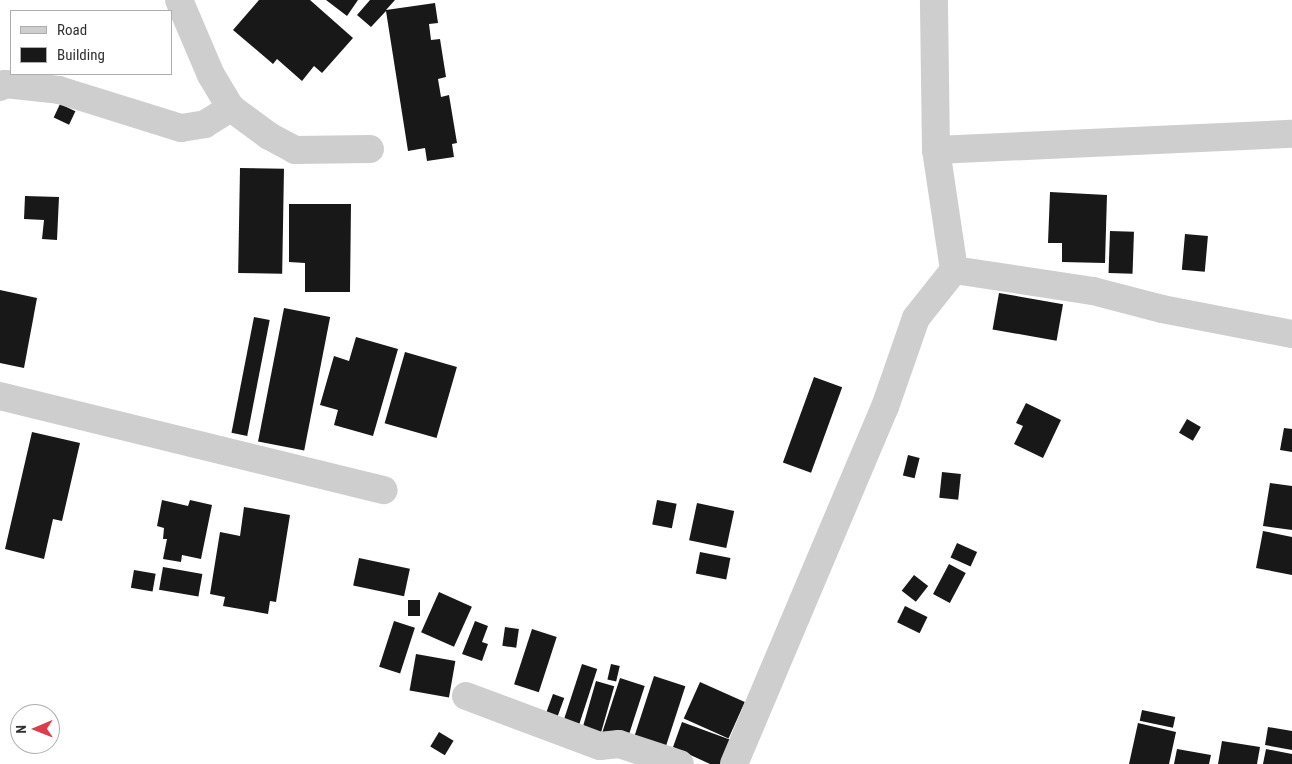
<!DOCTYPE html>
<html>
<head>
<meta charset="utf-8">
<style>
  body { margin:0 }
  #map { position:relative; width:1292px; height:764px; overflow:hidden; background:#fff; font-family:"Roboto Condensed",sans-serif }
  div>[style] { position:absolute }
  .building>* { inset:0; background:#181818; transform-origin:0 0 }
  .minor>* { height:28px; margin:-14px; padding:0 14px; transform-origin:14px; border-radius:14px; background:#cecece }
  span { translate:-50% -50%; white-space:nowrap; text-align:center; line-height:1.15; -webkit-text-stroke:5px #fff; paint-order:stroke }
  .legend { position:absolute; left:10px; top:10px; width:162px; height:65px; box-sizing:border-box; background:#fff; border:1px solid #adadad; margin:0; padding:6px 9px; list-style:none; font-size:15px; color:#313131 }
  .legend li { display:flex; align-items:center; gap:10px; height:25px }
  .legend b { width:25px; border:1px solid #adadad }
  .north { position:absolute; left:10px; top:704px; width:50px; height:50px; box-sizing:border-box; background:#fff; border:1px solid #adadad; border-radius:50%; rotate:269deg; font-size:14px; font-weight:700; line-height:20px; text-align:center; color:#313131 }
  .north::after { content:''; display:block; margin:auto; width:18px; height:22px; background:#dd3d4a; clip-path:polygon(50% 0,100% 100%,50% 72%,0 100%) }
</style>
</head>
<body>
<div id="map">
  <div class="building">
    <div style="clip-path:polygon(259px 0,310px 0,353px 38px,322px 73px,314px 66px,302px 81px,277px 59px,273px 64px,233px 30px)"></div>
    <div style="clip-path:polygon(326px 0,358px 0,347px 16px)"></div>
    <div style="clip-path:polygon(370px 0,395px 0,386px 10px,435px 3px,438px 23px,429px 24px,431px 40px,440px 39px,446px 77px,438px 79px,441px 97px,449px 95px,457px 143px,452px 144px,454px 157px,427px 161px,425px 148px,408px 151px,386px 11px,371px 27px,357px 15px)"></div>
    <div style="left:60px;top:104px;width:17px;height:15px;rotate:25deg"></div>
    <div style="left:240px;top:168px;width:44px;height:105px;rotate:1deg"></div>
    <div style="clip-path:polygon(1050px 192px,1107px 195px,1105px 263px,1062px 262px,1062px 243px,1048px 243px)"></div>
    <div style="clip-path:polygon(25px 196px,59px 197px,57px 240px,42px 239px,44px 220px,24px 219px)"></div>
    <div style="clip-path:polygon(289px 204px,351px 204px,350px 292px,305px 292px,305px 263px,289px 262px)"></div>
    <div style="left:1110px;top:231px;width:24px;height:42px;rotate:2deg"></div>
    <div style="left:1185px;top:234px;width:23px;height:36px;rotate:5deg"></div>
    <div style="clip-path:polygon(0 290px,37px 298px,24px 368px,0 363px)"></div>
    <div style="left:999px;top:293px;width:65px;height:37px;rotate:10deg"></div>
    <div style="left:284px;top:308px;width:47px;height:136px;rotate:11deg"></div>
    <div style="left:254px;top:317px;width:16px;height:118px;rotate:11deg"></div>
    <div style="clip-path:polygon(356px 337px,398px 349px,373px 436px,334px 425px,338px 410px,320px 405px,334px 356px,349px 361px)"></div>
    <div style="left:405px;top:352px;width:54px;height:74px;rotate:16deg"></div>
    <div style="left:814px;top:377px;width:30px;height:91px;rotate:20deg"></div>
    <div style="clip-path:polygon(1026px 403px,1061px 420px,1043px 458px,1014px 444px,1023px 426px,1016px 423px)"></div>
    <div style="left:1187px;top:419px;width:16px;height:16px;rotate:30deg"></div>
    <div style="clip-path:polygon(1284px 428px,1292px 429px,1292px 452px,1280px 450px)"></div>
    <div style="clip-path:polygon(32px 432px,80px 443px,62px 521px,53px 519px,44px 559px,5px 549px)"></div>
    <div style="left:908px;top:455px;width:12px;height:21px;rotate:14deg"></div>
    <div style="left:942px;top:472px;width:19px;height:26px;rotate:6deg"></div>
    <div style="clip-path:polygon(1270px 483px,1292px 486px,1292px 530px,1263px 526px)"></div>
    <div style="clip-path:polygon(162px 500px,188px 506px,190px 500px,212px 505px,201px 559px,182px 555px,181px 562px,163px 559px,167px 539px,163px 539px,164px 528px,157px 526px)"></div>
    <div style="left:657px;top:500px;width:20px;height:25px;rotate:11deg"></div>
    <div style="left:697px;top:503px;width:38px;height:38px;rotate:12deg"></div>
    <div style="clip-path:polygon(244px 507px,290px 515px,276px 602px,270px 601px,268px 614px,223px 606px,225px 597px,210px 594px,220px 532px,240px 536px)"></div>
    <div style="clip-path:polygon(1263px 531px,1292px 537px,1292px 575px,1256px 568px)"></div>
    <div style="left:957px;top:543px;width:22px;height:16px;rotate:24deg"></div>
    <div style="left:700px;top:552px;width:31px;height:22px;rotate:11deg"></div>
    <div style="left:359px;top:558px;width:52px;height:28px;rotate:12deg"></div>
    <div style="left:949px;top:564px;width:19px;height:34px;rotate:28deg"></div>
    <div style="left:163px;top:567px;width:40px;height:23px;rotate:10deg"></div>
    <div style="left:134px;top:570px;width:22px;height:18px;rotate:10deg"></div>
    <div style="left:914px;top:575px;width:18px;height:20px;rotate:38deg"></div>
    <div style="left:439px;top:592px;width:36px;height:44px;rotate:24deg"></div>
    <div style="left:420px;top:600px;width:16px;height:12px;rotate:90deg"></div>
    <div style="left:905px;top:606px;width:25px;height:18px;rotate:26deg"></div>
    <div style="left:394px;top:621px;width:22px;height:48px;rotate:18deg"></div>
    <div style="clip-path:polygon(475px 621px,488px 626px,482px 642px,488px 644px,482px 661px,462px 654px)"></div>
    <div style="left:505px;top:627px;width:14px;height:19px;rotate:8deg"></div>
    <div style="left:532px;top:629px;width:26px;height:58px;rotate:18deg"></div>
    <div style="left:416px;top:654px;width:40px;height:37px;rotate:10deg"></div>
    <div style="left:582px;top:664px;width:16px;height:60px;rotate:18deg"></div>
    <div style="left:611px;top:664px;width:9px;height:16px;rotate:13deg"></div>
    <div style="left:654px;top:676px;width:33px;height:67px;rotate:18deg"></div>
    <div style="left:620px;top:678px;width:26px;height:61px;rotate:18deg"></div>
    <div style="left:596px;top:681px;width:19px;height:48px;rotate:16deg"></div>
    <div style="left:700px;top:682px;width:49px;height:40px;rotate:24deg"></div>
    <div style="left:553px;top:694px;width:12px;height:21px;rotate:20deg"></div>
    <div style="left:1142px;top:710px;width:34px;height:11px;rotate:12deg"></div>
    <div style="clip-path:polygon(682px 722px,731px 740px,723px 764px,710px 764px,673px 747px)"></div>
    <div style="clip-path:polygon(1138px 723px,1176px 732px,1169px 764px,1129px 764px)"></div>
    <div style="clip-path:polygon(1268px 727px,1292px 731px,1292px 750px,1265px 745px)"></div>
    <div style="left:439px;top:732px;width:17px;height:17px;rotate:31deg"></div>
    <div style="clip-path:polygon(1222px 741px,1260px 747px,1257px 764px,1218px 764px)"></div>
    <div style="clip-path:polygon(1177px 749px,1211px 755px,1209px 764px,1174px 764px)"></div>
    <div style="clip-path:polygon(1266px 749px,1292px 754px,1292px 764px,1263px 764px)"></div>
  </div>
  <div class="minor">
    <div style="left:179px;top:0;width:82px;rotate:66.9deg"></div>
    <div style="left:211px;top:75px;width:39px;rotate:59deg"></div>
    <div style="left:231px;top:108px;width:47px;rotate:36.4deg"></div>
    <div style="left:269px;top:136px;width:30px;rotate:28deg"></div>
    <div style="left:295px;top:150px;width:75px;rotate:-0.8deg"></div>
    <div style="left:0;top:87px;width:6px;rotate:-31deg"></div>
    <div style="left:5px;top:84px;width:54px;rotate:6.3deg"></div>
    <div style="left:59px;top:90px;width:128px;rotate:17.3deg"></div>
    <div style="left:181px;top:128px;width:24px;rotate:-9deg"></div>
    <div style="left:205px;top:124px;width:31px;rotate:-32deg"></div>
    <div style="left:936px;top:150px;width:356px;rotate:-2.6deg"></div>
    <div style="left:954px;top:270px;width:141px;rotate:8.6deg"></div>
    <div style="left:1093px;top:291px;width:71px;rotate:14.6deg"></div>
    <div style="left:1162px;top:309px;width:132px;rotate:10.9deg"></div>
    <div style="left:0;top:396px;width:395px;rotate:13.8deg"></div>
    <div style="left:466px;top:696px;width:143px;rotate:20.5deg"></div>
    <div style="left:600px;top:746px;width:19px;rotate:-6deg"></div>
    <div style="left:619px;top:744px;width:64px;rotate:18.2deg"></div>
    <div style="left:734px;top:764px;width:388px;rotate:-67.1deg"></div>
    <div style="left:885px;top:407px;width:94px;rotate:-70.8deg"></div>
    <div style="left:916px;top:318px;width:61px;rotate:-51.6deg"></div>
    <div style="left:954px;top:270px;width:121px;rotate:-98.5deg"></div>
    <div style="left:936px;top:150px;width:150px;rotate:-90.8deg"></div>
  </div>
  <ul class="legend">
  <li><b style="height:6px;background:#cecece"></b>Road</li>
  <li><b style="height:14px;background:#181818"></b>Building</li>
  </ul>
  <div class="north">N</div>
</div>
</body>
</html>
